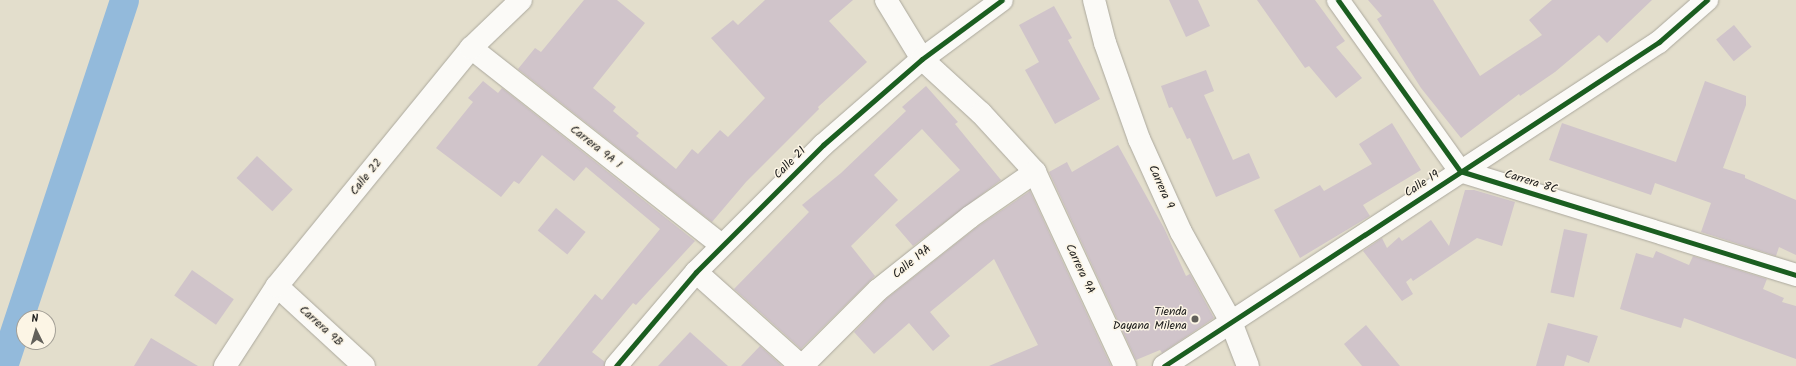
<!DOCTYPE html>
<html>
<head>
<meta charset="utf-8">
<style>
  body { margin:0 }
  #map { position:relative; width:1796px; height:366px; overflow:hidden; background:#e3decc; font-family:Kalam,sans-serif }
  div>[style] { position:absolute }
  .canal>* { height:29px; margin:-14.5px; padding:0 14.5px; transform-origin:14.5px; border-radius:14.5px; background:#93badb }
  .building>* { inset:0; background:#d0c4ca; transform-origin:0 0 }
  .roads { filter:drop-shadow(0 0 1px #aba89d) drop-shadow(0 0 1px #aba89d) }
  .street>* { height:22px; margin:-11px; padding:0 11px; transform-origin:11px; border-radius:11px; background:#fbfaf7 }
  .cycleway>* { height:5px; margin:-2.5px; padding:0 2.5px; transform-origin:2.5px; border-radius:2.5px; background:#1b5e20 }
  .dots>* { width:11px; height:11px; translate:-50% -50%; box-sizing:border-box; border:2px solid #fcf5e5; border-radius:50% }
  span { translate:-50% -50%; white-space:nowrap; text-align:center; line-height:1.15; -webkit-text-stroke:3px #fcf5e5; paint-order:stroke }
  .street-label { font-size:12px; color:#1c1c1c }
  .poi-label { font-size:12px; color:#1c1c1c }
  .right { translate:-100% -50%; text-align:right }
  .north { position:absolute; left:16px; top:310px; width:40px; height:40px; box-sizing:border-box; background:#fcf5e5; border:1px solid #a29e95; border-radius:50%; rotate:355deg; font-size:11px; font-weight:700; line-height:16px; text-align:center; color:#1c1c1c }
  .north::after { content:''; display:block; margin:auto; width:14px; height:18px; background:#62605a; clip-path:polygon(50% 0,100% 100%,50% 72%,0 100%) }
</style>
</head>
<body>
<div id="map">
  <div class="canal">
    <div style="left:3px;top:366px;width:385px;rotate:-71.7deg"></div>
  </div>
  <div class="building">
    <div style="clip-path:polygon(584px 0,617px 0,645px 23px,593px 88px,616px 107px,613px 111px,639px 133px,636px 136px,676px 169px,692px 149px,698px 154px,720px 130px,728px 137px,765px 98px,711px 38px,733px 20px,738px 25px,765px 0,853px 0,829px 21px,867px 62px,818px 107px,819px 109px,746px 182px,712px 222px,518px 69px,535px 48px,541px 52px)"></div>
    <div style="clip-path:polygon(1169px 0,1198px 0,1210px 26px,1186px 37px)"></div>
    <div style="clip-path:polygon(1257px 0,1315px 0,1345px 41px,1336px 47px,1362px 78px,1336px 98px,1309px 66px,1305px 68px)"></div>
    <div style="clip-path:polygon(1368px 0,1433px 0,1480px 76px,1542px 35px,1529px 20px,1552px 0,1652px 0,1607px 43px,1599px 35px,1555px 72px,1520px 96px,1519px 94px,1461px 138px,1421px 88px,1377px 19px,1382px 16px)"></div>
    <div style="clip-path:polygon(1054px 6px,1072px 38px,1068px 40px,1100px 99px,1055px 124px,1025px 70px,1039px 62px,1019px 25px)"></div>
    <div style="left:1734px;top:25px;width:28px;height:23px;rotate:51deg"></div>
    <div style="clip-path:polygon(1206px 70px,1214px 91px,1204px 95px,1233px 160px,1249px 153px,1260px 178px,1216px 197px,1190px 138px,1187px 139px,1172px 107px,1169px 108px,1161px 86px)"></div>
    <div style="clip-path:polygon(483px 81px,498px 93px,502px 88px,695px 241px,636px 305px,633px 303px,592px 352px,605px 362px,604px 366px,537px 366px,595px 294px,602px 300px,660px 229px,586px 167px,574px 181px,542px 155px,519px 184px,514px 181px,501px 197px,436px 148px,473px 102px,468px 98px)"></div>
    <div style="clip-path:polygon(1705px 81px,1746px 96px,1746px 105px,1723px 168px,1745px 175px,1745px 178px,1796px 200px,1796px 255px,1779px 247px,1776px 256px,1701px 232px,1711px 203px,1655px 183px,1651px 195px,1549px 160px,1562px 123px,1676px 162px)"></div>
    <div style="clip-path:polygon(926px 86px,958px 122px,955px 124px,1001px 180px,913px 246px,895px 225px,960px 170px,922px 129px,874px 175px,898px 200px,851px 246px,875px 276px,801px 349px,734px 289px,809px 212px,802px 205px,841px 173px,906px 111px,902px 107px)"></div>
    <div style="clip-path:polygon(1392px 123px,1421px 170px,1363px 205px,1370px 216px,1300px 258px,1274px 210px,1320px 185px,1324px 191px,1372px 164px,1359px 144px)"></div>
    <div style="clip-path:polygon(1118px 145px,1164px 228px,1186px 276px,1190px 274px,1214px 318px,1162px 353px,1160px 350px,1136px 360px,1049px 172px,1067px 162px,1072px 172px)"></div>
    <div style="left:257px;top:156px;width:49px;height:30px;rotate:43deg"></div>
    <div style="clip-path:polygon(1465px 190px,1474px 190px,1515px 202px,1502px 246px,1477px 238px,1413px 281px,1411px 278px,1406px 282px,1413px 294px,1402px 301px,1363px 251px,1382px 238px,1387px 248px,1399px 237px,1402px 241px,1431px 220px,1449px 246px)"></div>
    <div style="clip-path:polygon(1030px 191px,1111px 366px,989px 366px,1038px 345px,994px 259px,930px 312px,950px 336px,933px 351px,909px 323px,874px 354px,854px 332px,886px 299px,977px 227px)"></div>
    <div style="left:556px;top:208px;width:38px;height:29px;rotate:39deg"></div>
    <div style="left:1564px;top:229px;width:24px;height:65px;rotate:12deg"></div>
    <div style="clip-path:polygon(1656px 251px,1689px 265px,1693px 256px,1767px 279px,1763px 289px,1784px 298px,1782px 302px,1796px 306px,1796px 359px,1684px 318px,1681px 328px,1620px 309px,1636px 253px,1653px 258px)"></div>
    <div style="left:192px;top:270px;width:51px;height:31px;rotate:35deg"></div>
    <div style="clip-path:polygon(1548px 323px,1598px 336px,1589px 363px,1567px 355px,1564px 366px,1536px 366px)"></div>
    <div style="clip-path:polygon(1366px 325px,1400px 366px,1362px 366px,1344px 344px)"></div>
    <div style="clip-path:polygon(690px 332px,728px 366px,658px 366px)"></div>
    <div style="clip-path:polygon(151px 338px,198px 366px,134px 366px)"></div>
    <div style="clip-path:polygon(760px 346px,782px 366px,741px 366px)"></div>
  </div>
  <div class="roads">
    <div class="street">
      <div style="left:886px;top:0;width:69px;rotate:58.6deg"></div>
      <div style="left:922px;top:59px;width:80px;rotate:42.5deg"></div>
      <div style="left:981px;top:113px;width:80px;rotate:47.5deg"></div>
      <div style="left:1035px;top:172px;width:214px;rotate:65.1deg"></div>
      <div style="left:1094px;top:0;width:44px;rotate:75.7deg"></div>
      <div style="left:1105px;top:43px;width:102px;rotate:70.5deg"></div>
      <div style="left:1139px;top:139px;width:102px;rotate:65.7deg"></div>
      <div style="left:1181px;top:232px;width:103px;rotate:60.9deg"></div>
      <div style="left:1231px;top:322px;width:47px;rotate:68.9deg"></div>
      <div style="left:1338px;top:0;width:210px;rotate:54.5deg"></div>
      <div style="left:1460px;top:171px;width:352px;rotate:17.2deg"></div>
      <div style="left:471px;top:48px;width:318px;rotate:38.2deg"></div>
      <div style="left:696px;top:272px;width:141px;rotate:41.8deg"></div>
      <div style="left:277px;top:286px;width:118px;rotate:42.6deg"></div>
      <div style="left:225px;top:366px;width:95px;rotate:-57deg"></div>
      <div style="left:277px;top:286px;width:307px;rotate:-50.8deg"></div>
      <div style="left:471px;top:48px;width:69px;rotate:-43.8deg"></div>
      <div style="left:616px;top:366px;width:123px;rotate:-49.6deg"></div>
      <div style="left:696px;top:272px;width:180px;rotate:-45deg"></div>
      <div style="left:823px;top:145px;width:131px;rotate:-41deg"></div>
      <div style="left:922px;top:59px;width:99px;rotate:-36.4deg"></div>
      <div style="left:802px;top:366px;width:107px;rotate:-45deg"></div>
      <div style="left:878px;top:290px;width:117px;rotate:-38.4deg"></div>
      <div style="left:970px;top:217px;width:79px;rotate:-34.7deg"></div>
      <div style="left:1164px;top:366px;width:592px;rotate:-33.21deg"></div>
      <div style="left:1659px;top:42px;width:64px;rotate:-41.2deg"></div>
    </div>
  </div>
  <div class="cycleway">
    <div style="left:1338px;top:0;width:210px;rotate:54.5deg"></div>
    <div style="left:1460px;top:171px;width:352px;rotate:17.2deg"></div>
    <div style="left:616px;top:366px;width:123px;rotate:-49.6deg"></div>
    <div style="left:696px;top:272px;width:180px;rotate:-45deg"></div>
    <div style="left:823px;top:145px;width:131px;rotate:-41deg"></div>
    <div style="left:922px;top:59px;width:99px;rotate:-36.4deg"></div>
    <div style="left:1164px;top:366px;width:592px;rotate:-33.21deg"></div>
    <div style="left:1659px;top:42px;width:64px;rotate:-41.2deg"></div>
  </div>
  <div class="dots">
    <div style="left:1195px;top:319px;background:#62605a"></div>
  </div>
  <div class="street-label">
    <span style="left:596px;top:147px;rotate:38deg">Carrera 9A 1</span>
    <span style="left:790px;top:163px;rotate:-45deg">Calle 21</span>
    <span style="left:366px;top:177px;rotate:-51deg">Calle 22</span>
    <span style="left:1531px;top:182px;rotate:17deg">Carrera 8C</span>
    <span style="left:1422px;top:184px;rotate:-33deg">Calle 19</span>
    <span style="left:1161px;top:187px;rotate:66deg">Carrera 9</span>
    <span style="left:912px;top:262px;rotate:-39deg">Calle 19A</span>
    <span style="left:1080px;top:269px;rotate:65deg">Carrera 9A</span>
    <span style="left:321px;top:326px;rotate:42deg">Carrera 9B</span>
  </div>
  <div class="poi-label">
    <span class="right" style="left:1187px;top:319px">Tienda<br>Dayana Milena</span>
  </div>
  <div class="north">N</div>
</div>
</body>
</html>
